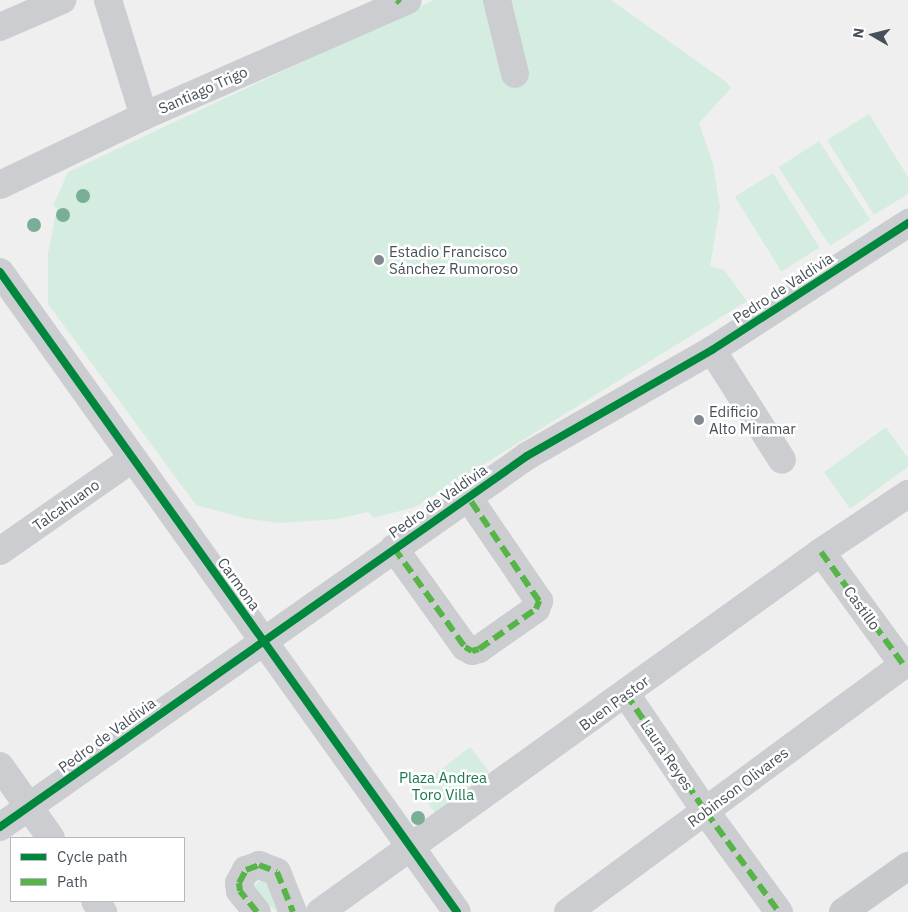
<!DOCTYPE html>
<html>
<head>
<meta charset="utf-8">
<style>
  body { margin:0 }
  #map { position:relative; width:908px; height:912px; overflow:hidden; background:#f0efef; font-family:"IBM Plex Sans",sans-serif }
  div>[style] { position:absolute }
  .green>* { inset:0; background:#d4ede0; transform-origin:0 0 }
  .minor>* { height:28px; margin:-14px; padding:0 14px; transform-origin:14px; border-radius:14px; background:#cbcdd0 }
  .major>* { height:28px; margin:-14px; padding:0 14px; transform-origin:14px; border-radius:14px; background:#c7cacc }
  .quiet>* { height:6px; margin-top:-3px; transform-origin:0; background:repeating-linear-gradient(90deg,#57b448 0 12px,transparent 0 18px) }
  .cycleway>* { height:8px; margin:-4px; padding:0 4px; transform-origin:4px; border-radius:4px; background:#00873e }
  .trees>* { width:14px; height:14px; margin:-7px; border-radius:50%; background:#7bae97 }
  .dots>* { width:14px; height:14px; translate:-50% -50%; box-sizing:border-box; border:2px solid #fff; border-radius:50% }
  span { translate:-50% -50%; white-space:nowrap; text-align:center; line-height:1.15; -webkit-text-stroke:5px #fff; paint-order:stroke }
  .street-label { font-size:15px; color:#47505a }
  .poi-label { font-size:15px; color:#47505a }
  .left { translate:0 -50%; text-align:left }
  .park-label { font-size:15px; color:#1c784f }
  .legend { position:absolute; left:10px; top:837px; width:175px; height:65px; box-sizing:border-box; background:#fff; border:1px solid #b5b9bd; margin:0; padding:6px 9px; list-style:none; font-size:15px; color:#47505a }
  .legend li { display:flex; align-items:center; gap:10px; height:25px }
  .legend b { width:25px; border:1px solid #b5b9bd }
  .north { position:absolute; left:848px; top:10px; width:50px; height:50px; -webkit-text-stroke:4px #fff; paint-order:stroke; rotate:278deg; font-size:14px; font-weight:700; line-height:20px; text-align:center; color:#47505a }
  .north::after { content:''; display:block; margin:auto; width:18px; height:22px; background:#47505a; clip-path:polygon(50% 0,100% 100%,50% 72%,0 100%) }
</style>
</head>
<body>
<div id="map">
  <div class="green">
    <div style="clip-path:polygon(434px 0,611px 0,725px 81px,731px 88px,699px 123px,713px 164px,720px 207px,710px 266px,724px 270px,747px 301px,415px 507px,373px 518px,368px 512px,338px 519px,281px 523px,248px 519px,196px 505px,48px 304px,48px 253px,57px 208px,53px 206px,68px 172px)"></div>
    <div style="clip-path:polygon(869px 114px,908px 177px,908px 194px,874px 215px,827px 140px)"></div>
    <div style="left:819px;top:141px;width:94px;height:48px;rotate:57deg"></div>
    <div style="left:773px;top:173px;width:88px;height:45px;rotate:58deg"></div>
    <div style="clip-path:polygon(886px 427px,908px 458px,908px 467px,850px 509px,824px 472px)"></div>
    <div style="left:470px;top:747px;width:31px;height:68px;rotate:52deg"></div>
    <div style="clip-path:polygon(266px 877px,282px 908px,277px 912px,250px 888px)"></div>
  </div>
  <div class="minor">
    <div style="left:108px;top:0;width:121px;rotate:72.8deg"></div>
    <div style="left:497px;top:0;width:76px;rotate:76.3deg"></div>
    <div style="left:0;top:27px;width:68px;rotate:-23.5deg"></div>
    <div style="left:0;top:185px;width:160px;rotate:-25.6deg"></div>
    <div style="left:144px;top:116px;width:288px;rotate:-23.7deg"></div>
    <div style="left:0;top:272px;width:786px;rotate:54.47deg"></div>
    <div style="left:712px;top:350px;width:130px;rotate:57.5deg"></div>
    <div style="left:394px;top:548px;width:122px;rotate:54.4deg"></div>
    <div style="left:465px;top:647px;width:8px;rotate:30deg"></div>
    <div style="left:472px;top:651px;width:7px;rotate:-16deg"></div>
    <div style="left:479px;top:649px;width:70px;rotate:-35.1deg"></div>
    <div style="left:536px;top:609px;width:9px;rotate:-69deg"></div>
    <div style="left:539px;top:601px;width:126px;rotate:-124.3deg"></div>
    <div style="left:0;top:551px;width:161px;rotate:-34.9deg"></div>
    <div style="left:821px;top:552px;width:139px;rotate:53.8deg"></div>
    <div style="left:626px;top:694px;width:143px;rotate:55.9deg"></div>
    <div style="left:706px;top:812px;width:124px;rotate:53.9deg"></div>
    <div style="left:0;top:766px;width:88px;rotate:54.7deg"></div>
    <div style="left:0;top:827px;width:644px;rotate:-35.14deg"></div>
    <div style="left:527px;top:456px;width:213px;rotate:-29.8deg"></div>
    <div style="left:712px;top:350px;width:234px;rotate:-32.9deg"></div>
    <div style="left:95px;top:901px;width:14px;rotate:54deg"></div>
    <div style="left:257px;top:912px;width:27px;rotate:-129deg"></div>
    <div style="left:240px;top:891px;width:8px;rotate:-97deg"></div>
    <div style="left:239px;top:883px;width:15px;rotate:-62deg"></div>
    <div style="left:246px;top:870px;width:14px;rotate:-21deg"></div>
    <div style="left:259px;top:865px;width:19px;rotate:21deg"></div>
    <div style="left:277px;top:872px;width:43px;rotate:68.2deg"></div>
    <div style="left:320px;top:912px;width:617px;rotate:-35.7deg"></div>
    <div style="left:821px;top:552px;width:105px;rotate:-33.7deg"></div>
    <div style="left:568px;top:912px;width:423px;rotate:-36.4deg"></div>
  </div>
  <div class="major">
    <div style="left:843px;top:912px;width:80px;rotate:-35.3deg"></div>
  </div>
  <div class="quiet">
    <div style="left:397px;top:0;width:4px;rotate:45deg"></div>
    <div style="left:394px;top:548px;width:122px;rotate:54.4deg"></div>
    <div style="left:465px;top:647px;width:8px;rotate:30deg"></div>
    <div style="left:472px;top:651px;width:7px;rotate:-16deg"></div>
    <div style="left:479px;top:649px;width:70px;rotate:-35.1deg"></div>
    <div style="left:536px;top:609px;width:9px;rotate:-69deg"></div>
    <div style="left:539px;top:601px;width:126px;rotate:-124.3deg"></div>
    <div style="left:821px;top:552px;width:139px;rotate:53.8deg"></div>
    <div style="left:626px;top:694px;width:143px;rotate:55.9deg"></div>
    <div style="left:706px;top:812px;width:124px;rotate:53.9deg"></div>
    <div style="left:257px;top:912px;width:27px;rotate:-129deg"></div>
    <div style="left:240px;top:891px;width:8px;rotate:-97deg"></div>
    <div style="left:239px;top:883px;width:15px;rotate:-62deg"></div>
    <div style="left:246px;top:870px;width:14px;rotate:-21deg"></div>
    <div style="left:259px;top:865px;width:19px;rotate:21deg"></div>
    <div style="left:277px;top:872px;width:43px;rotate:68.2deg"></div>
  </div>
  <div class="cycleway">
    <div style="left:0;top:272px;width:786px;rotate:54.47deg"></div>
    <div style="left:0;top:827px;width:644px;rotate:-35.14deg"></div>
    <div style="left:527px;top:456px;width:213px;rotate:-29.8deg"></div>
    <div style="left:712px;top:350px;width:234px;rotate:-32.9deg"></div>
  </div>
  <div class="trees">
    <div style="left:83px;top:196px"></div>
    <div style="left:63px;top:215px"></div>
    <div style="left:34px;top:225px"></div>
    <div style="left:418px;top:818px"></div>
  </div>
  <div class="dots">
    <div style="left:379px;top:260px;background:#82888e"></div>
    <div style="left:699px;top:420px;background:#82888e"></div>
  </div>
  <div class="street-label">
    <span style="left:203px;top:90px;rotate:-24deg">Santiago Trigo</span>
    <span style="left:783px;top:288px;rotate:-33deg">Pedro de Valdivia</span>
    <span style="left:438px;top:501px;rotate:-35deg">Pedro de Valdivia</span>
    <span style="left:66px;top:505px;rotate:-35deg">Talcahuano</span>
    <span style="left:239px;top:584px;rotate:54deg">Carmona</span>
    <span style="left:862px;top:608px;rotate:54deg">Castillo</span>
    <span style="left:614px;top:703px;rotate:-36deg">Buen Pastor</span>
    <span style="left:107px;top:735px;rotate:-36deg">Pedro de Valdivia</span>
    <span style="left:667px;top:755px;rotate:56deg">Laura Reyes</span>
    <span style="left:738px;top:787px;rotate:-37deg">Robinson Olivares</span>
  </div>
  <div class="poi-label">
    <span class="left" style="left:389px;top:260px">Estadio Francisco<br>Sánchez Rumoroso</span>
    <span class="left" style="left:709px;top:420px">Edificio<br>Alto Miramar</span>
  </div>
  <div class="park-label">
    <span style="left:443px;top:786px">Plaza Andrea<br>Toro Villa</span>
  </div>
  <ul class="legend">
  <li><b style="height:6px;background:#00873e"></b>Cycle path</li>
  <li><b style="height:6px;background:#57b448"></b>Path</li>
  </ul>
  <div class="north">N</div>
</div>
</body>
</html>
